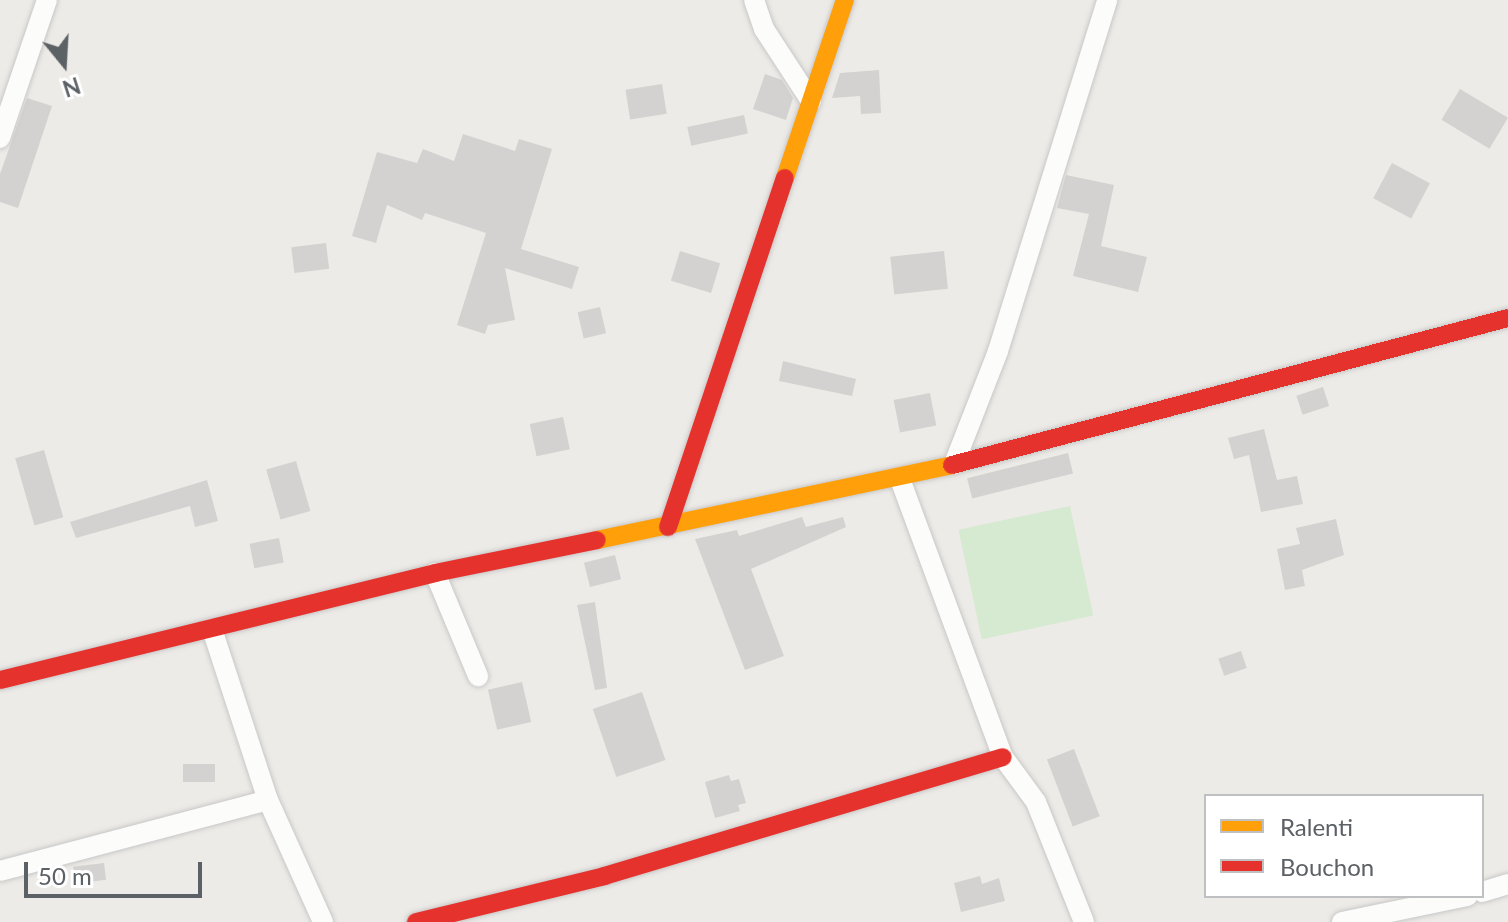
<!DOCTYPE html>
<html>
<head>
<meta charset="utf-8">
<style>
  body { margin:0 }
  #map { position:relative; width:1508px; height:922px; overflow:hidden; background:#edebe7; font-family:Lato,sans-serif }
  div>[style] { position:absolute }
  .green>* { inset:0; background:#d6e9d1; transform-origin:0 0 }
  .building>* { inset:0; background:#d4d2d0; transform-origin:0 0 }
  .roads { filter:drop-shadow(0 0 2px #c8c8c8) drop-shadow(0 0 2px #c8c8c8) }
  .street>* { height:20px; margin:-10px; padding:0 10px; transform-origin:10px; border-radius:10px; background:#fcfcfb }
  .slow>* { height:18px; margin:-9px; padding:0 9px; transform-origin:9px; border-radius:9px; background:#ff9f0a }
  .jam>* { height:18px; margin:-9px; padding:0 9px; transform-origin:9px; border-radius:9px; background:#e5322d }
  span { translate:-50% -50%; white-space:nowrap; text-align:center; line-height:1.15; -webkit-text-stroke:7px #fff; paint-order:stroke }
  .legend { position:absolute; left:1204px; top:794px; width:280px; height:104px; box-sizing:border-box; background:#fff; border:2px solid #bec0c2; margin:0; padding:10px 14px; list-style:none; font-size:24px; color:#5c6166 }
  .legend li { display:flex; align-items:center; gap:16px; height:40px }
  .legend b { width:40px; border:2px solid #bec0c2 }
  .north { position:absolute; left:24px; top:24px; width:80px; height:80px; -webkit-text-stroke:6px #fff; paint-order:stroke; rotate:162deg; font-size:22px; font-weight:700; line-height:32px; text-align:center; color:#5c6166 }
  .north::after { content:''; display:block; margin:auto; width:28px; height:36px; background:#5c6166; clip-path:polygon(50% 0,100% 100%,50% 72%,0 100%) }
  .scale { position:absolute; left:24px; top:862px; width:178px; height:36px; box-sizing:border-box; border:4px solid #5c6166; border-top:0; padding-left:10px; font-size:24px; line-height:28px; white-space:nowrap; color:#5c6166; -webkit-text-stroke:6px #fff; paint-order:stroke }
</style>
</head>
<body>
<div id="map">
  <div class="green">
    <div style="left:1070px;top:506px;width:112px;height:114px;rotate:78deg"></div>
  </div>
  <div class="building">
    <div style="clip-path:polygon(879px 70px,881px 113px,861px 114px,860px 96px,832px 98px,840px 73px)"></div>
    <div style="clip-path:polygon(765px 74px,782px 80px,793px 98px,786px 120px,753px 109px)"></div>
    <div style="left:662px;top:84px;width:30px;height:37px;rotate:81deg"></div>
    <div style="left:1460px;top:89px;width:56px;height:36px;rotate:31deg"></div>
    <div style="clip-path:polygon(27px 98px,52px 106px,18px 208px,0 202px,0 174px)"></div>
    <div style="left:744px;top:115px;width:19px;height:58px;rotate:78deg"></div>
    <div style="clip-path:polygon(463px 134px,515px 151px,519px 139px,552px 149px,521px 249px,579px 267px,572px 289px,505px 268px,515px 320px,488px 325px,485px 334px,457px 325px,486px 233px,425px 213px,422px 220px,387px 205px,376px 243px,352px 236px,377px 152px,417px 163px,423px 149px,454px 161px)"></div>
    <div style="left:1392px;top:163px;width:43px;height:40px;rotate:28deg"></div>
    <div style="clip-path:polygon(1066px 175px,1114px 185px,1101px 246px,1147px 257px,1138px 292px,1073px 276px,1089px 214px,1057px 208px)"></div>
    <div style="left:326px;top:243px;width:26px;height:35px;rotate:83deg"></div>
    <div style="left:680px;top:251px;width:42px;height:31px;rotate:17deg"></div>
    <div style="left:944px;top:251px;width:38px;height:54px;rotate:84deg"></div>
    <div style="left:600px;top:307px;width:27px;height:23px;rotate:77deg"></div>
    <div style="clip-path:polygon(783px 361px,856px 379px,852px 396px,779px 381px)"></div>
    <div style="left:1323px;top:387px;width:20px;height:28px;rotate:72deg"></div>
    <div style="left:930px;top:393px;width:33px;height:37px;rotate:79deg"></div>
    <div style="left:563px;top:417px;width:33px;height:34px;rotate:78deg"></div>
    <div style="clip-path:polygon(1264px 429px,1277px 480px,1297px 476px,1303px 504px,1261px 512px,1249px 455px,1234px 459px,1228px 438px)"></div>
    <div style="left:44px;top:450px;width:70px;height:30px;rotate:74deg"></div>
    <div style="left:1068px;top:453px;width:21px;height:104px;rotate:76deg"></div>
    <div style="left:296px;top:461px;width:52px;height:31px;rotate:74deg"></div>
    <div style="clip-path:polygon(207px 480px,218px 521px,195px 527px,190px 506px,76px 538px,70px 522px)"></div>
    <div style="clip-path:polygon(802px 517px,806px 527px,843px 517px,846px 527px,751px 569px,784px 656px,745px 670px,695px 539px,737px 530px,739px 536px)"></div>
    <div style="clip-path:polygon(1336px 519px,1344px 555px,1302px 570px,1305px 586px,1285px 590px,1277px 549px,1300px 544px,1296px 528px)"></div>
    <div style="left:279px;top:538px;width:25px;height:30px;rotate:79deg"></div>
    <div style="left:615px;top:555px;width:25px;height:32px;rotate:76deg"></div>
    <div style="clip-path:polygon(595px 602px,607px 688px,595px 690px,577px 605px)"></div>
    <div style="left:1241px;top:651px;width:18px;height:24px;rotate:71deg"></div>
    <div style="left:522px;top:682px;width:41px;height:35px;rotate:77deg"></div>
    <div style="left:642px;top:692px;width:72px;height:52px;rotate:71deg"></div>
    <div style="left:1074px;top:749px;width:72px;height:29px;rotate:69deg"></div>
    <div style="left:183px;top:764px;width:32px;height:18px"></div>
    <div style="clip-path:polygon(729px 775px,731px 781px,739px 779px,746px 803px,738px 805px,740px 811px,715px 818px,705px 782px)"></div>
    <div style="left:104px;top:863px;width:17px;height:31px;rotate:83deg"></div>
    <div style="clip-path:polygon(980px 876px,982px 884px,999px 878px,1005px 901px,961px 912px,954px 883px)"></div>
  </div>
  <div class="roads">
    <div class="street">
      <div style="left:754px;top:0;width:31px;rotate:71deg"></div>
      <div style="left:764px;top:29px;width:86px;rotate:56.9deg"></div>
      <div style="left:0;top:138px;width:146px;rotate:-71.2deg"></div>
      <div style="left:954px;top:464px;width:121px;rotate:-68.7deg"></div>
      <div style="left:998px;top:351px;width:368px;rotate:-72.7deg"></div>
      <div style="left:900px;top:479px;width:296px;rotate:69.7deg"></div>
      <div style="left:1003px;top:757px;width:56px;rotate:53.7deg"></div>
      <div style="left:1036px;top:802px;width:129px;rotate:68.2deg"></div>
      <div style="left:435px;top:573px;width:112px;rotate:67.3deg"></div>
      <div style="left:212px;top:629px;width:180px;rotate:71.9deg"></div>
      <div style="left:268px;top:800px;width:134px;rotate:65.7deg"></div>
      <div style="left:0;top:871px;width:277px;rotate:-14.8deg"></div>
      <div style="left:1482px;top:892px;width:27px;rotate:-17deg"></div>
      <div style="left:1342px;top:922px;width:128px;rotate:-11.7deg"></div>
    </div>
    <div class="slow">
      <div style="left:785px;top:178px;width:188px;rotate:-71.4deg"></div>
      <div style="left:597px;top:540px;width:363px;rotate:-11.9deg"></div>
    </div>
    <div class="jam">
      <div style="left:952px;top:465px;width:575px;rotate:-14.81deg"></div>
      <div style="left:668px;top:527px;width:368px;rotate:-71.5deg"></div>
      <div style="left:0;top:680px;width:448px;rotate:-13.8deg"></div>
      <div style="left:435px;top:573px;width:165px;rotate:-11.5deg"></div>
      <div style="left:416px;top:922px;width:194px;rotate:-13.7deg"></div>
      <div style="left:604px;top:876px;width:416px;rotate:-16.6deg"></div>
    </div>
  </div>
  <ul class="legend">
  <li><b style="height:10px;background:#ff9f0a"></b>Ralenti</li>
  <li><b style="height:10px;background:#e5322d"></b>Bouchon</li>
  </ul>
  <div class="north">N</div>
  <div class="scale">50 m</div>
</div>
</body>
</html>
